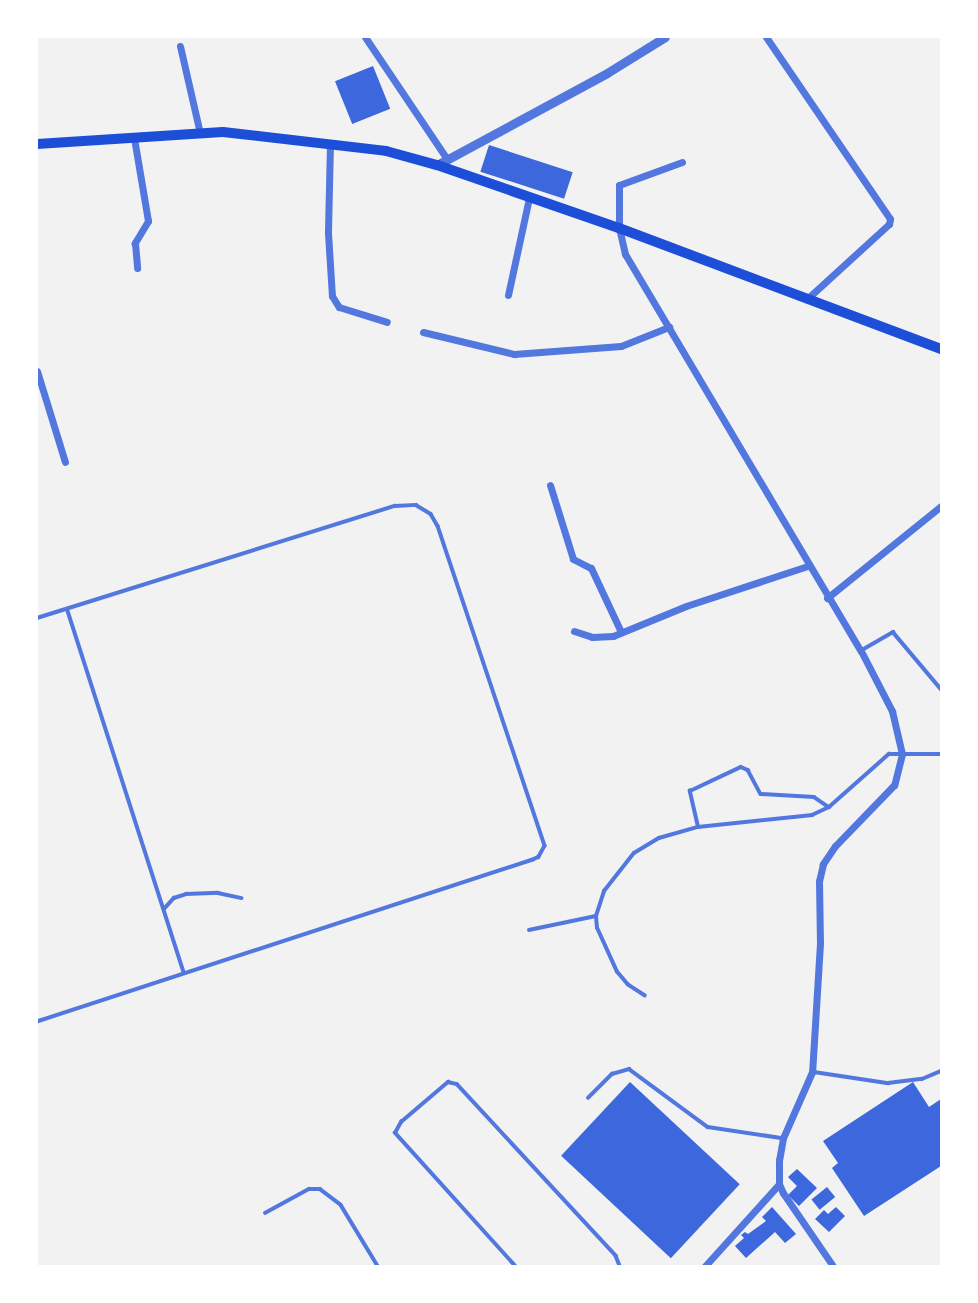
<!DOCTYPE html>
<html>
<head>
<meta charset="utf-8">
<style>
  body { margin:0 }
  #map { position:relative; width:978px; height:1303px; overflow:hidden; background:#f2f2f2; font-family:Lato,sans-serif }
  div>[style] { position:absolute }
  .building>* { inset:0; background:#3d67dc; transform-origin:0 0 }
  .service>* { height:3.5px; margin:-1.75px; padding:0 1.75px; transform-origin:1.75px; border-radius:1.75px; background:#5277de }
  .minor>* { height:7px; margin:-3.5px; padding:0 3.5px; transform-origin:3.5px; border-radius:3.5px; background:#5277de }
  .tertiary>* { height:9px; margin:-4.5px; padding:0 4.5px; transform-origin:4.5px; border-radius:4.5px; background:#5277de }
  .primary>* { height:10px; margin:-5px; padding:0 5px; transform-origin:5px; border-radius:5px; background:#1d4ed8 }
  span { translate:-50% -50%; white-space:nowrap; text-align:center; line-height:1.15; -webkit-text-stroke:6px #fff; paint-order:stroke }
  .frame { position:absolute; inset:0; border:38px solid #fff; pointer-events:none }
</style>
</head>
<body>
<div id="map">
  <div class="building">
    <div style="left:373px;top:66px;width:46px;height:41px;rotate:68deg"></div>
    <div style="left:489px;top:145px;width:88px;height:28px;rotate:18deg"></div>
    <div style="left:630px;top:1082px;width:150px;height:101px;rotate:43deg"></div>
    <div style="clip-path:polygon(913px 1082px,929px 1107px,941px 1099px,941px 1166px,864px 1216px,832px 1168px,838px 1163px,823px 1141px)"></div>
    <div style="clip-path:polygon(797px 1169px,817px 1188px,799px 1206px,788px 1195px,797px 1186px,788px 1177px)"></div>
    <div style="left:827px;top:1187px;width:13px;height:20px;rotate:51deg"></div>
    <div style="clip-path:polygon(772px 1207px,796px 1234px,785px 1243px,775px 1232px,746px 1258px,735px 1246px,744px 1238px,741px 1235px,745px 1232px,748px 1234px,766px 1221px,762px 1217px)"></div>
    <div style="clip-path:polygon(836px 1207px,845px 1216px,829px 1232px,815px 1219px,824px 1210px,828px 1214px)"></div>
  </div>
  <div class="service">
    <div style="left:68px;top:611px;width:379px;rotate:72.2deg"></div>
    <div style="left:37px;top:618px;width:375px;rotate:-17.4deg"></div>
    <div style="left:395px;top:506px;width:21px;rotate:-3deg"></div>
    <div style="left:416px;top:505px;width:17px;rotate:31deg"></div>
    <div style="left:431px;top:514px;width:14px;rotate:60deg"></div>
    <div style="left:438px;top:526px;width:337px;rotate:71.5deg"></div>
    <div style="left:545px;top:846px;width:13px;rotate:119deg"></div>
    <div style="left:539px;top:857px;width:7px;rotate:153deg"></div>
    <div style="left:533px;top:860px;width:522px;rotate:161.91deg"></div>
    <div style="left:862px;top:650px;width:36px;rotate:-30deg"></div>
    <div style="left:893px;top:632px;width:75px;rotate:49.9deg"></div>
    <div style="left:698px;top:827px;width:37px;rotate:-103deg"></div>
    <div style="left:690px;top:791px;width:56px;rotate:-25.2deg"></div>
    <div style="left:741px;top:767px;width:8px;rotate:23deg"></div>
    <div style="left:748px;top:770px;width:27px;rotate:62deg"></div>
    <div style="left:761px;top:794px;width:53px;rotate:3.2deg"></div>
    <div style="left:814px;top:797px;width:18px;rotate:34deg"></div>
    <div style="left:164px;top:909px;width:15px;rotate:-48deg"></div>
    <div style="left:174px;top:898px;width:13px;rotate:-18deg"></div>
    <div style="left:186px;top:894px;width:32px;rotate:-2deg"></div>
    <div style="left:218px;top:893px;width:24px;rotate:12deg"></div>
    <div style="left:529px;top:930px;width:68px;rotate:-11.8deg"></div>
    <div style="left:645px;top:996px;width:20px;rotate:-147deg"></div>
    <div style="left:628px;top:985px;width:17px;rotate:-130deg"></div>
    <div style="left:617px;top:972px;width:48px;rotate:-114.4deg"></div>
    <div style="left:597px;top:928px;width:12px;rotate:-95deg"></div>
    <div style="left:596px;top:916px;width:26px;rotate:-72deg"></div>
    <div style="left:604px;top:891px;width:48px;rotate:-51.7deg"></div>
    <div style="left:634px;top:853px;width:29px;rotate:-31deg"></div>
    <div style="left:659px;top:838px;width:41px;rotate:-15.8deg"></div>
    <div style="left:698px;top:827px;width:115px;rotate:-6deg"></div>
    <div style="left:812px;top:815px;width:19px;rotate:-25deg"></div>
    <div style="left:829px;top:807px;width:80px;rotate:-41.5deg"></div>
    <div style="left:889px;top:754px;width:52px"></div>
    <div style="left:814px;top:1072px;width:75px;rotate:8.5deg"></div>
    <div style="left:888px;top:1083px;width:34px;rotate:-7deg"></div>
    <div style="left:922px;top:1079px;width:21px;rotate:-23deg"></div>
    <div style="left:588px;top:1098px;width:34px;rotate:-45deg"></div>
    <div style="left:612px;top:1074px;width:18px;rotate:-16deg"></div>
    <div style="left:629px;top:1069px;width:98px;rotate:36.3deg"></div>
    <div style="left:708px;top:1127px;width:75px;rotate:8.5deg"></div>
    <div style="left:265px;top:1213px;width:50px;rotate:-28.6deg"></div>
    <div style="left:309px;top:1189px;width:11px"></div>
    <div style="left:320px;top:1189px;width:26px;rotate:37deg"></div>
    <div style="left:341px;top:1205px;width:71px;rotate:58.8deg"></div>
    <div style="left:515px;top:1266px;width:179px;rotate:-132.1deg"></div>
    <div style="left:395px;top:1133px;width:13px;rotate:-61deg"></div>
    <div style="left:401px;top:1122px;width:62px;rotate:-40.4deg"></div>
    <div style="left:448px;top:1082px;width:9px;rotate:13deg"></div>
    <div style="left:457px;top:1084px;width:234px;rotate:47.2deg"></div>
    <div style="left:616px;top:1256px;width:11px;rotate:68deg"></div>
  </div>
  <div class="minor">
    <div style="left:365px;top:37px;width:147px;rotate:56.1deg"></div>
    <div style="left:766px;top:37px;width:220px;rotate:55.7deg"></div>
    <div style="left:890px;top:219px;width:5px;rotate:101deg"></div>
    <div style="left:889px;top:224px;width:111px;rotate:137.6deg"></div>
    <div style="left:180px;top:46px;width:89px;rotate:77.1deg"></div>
    <div style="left:134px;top:138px;width:84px;rotate:80.4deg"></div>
    <div style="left:148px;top:221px;width:26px;rotate:121deg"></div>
    <div style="left:135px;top:243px;width:25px;rotate:85deg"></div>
    <div style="left:330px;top:143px;width:90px;rotate:91.3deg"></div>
    <div style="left:328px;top:233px;width:63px;rotate:86.4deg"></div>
    <div style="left:332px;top:296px;width:13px;rotate:58deg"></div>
    <div style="left:339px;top:307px;width:50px;rotate:17.4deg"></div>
    <div style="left:682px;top:162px;width:67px;rotate:159.9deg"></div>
    <div style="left:619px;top:185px;width:43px;rotate:90deg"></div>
    <div style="left:619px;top:228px;width:27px;rotate:77deg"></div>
    <div style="left:625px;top:254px;width:462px;rotate:59.3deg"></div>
    <div style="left:861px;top:651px;width:68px;rotate:62.7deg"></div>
    <div style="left:892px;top:711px;width:44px;rotate:76.9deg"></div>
    <div style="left:902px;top:754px;width:32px;rotate:104deg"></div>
    <div style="left:894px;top:785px;width:85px;rotate:134deg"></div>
    <div style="left:835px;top:846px;width:22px;rotate:124deg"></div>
    <div style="left:823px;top:864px;width:17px;rotate:103deg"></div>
    <div style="left:819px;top:881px;width:62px;rotate:89.1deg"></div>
    <div style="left:820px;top:943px;width:129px;rotate:93.5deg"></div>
    <div style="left:812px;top:1072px;width:72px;rotate:113.7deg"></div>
    <div style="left:783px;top:1138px;width:22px;rotate:100deg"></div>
    <div style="left:779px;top:1160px;width:24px;rotate:90deg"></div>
    <div style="left:779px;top:1184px;width:10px;rotate:66deg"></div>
    <div style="left:783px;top:1193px;width:88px;rotate:55.6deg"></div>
    <div style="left:508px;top:295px;width:99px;rotate:-77.8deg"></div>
    <div style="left:423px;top:332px;width:94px;rotate:13.6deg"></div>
    <div style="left:514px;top:354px;width:107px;rotate:-4.3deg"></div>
    <div style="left:621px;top:346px;width:52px;rotate:-21.6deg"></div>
    <div style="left:37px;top:371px;width:95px;rotate:72.9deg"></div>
    <div style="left:550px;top:485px;width:77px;rotate:72.7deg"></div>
    <div style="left:573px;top:559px;width:20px;rotate:27deg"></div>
    <div style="left:591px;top:568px;width:71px;rotate:64.9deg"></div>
    <div style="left:827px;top:598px;width:146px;rotate:-38.9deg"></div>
    <div style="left:574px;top:631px;width:19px;rotate:18deg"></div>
    <div style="left:592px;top:637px;width:21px;rotate:-3deg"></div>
    <div style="left:613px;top:636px;width:79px;rotate:-22.3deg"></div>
    <div style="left:686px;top:606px;width:128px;rotate:-18.2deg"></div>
    <div style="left:705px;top:1266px;width:110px;rotate:-47.9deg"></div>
  </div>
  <div class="tertiary">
    <div style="left:437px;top:165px;width:193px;rotate:-28.4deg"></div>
    <div style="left:607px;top:73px;width:68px;rotate:-31.8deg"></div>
  </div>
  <div class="primary">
    <div style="left:37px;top:144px;width:186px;rotate:-3.7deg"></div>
    <div style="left:223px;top:132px;width:164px;rotate:6.6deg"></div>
    <div style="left:386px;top:151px;width:53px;rotate:15.4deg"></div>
    <div style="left:437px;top:165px;width:193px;rotate:19.1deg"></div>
    <div style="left:619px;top:228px;width:344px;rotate:20.6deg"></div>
  </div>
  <div class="frame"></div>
</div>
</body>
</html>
